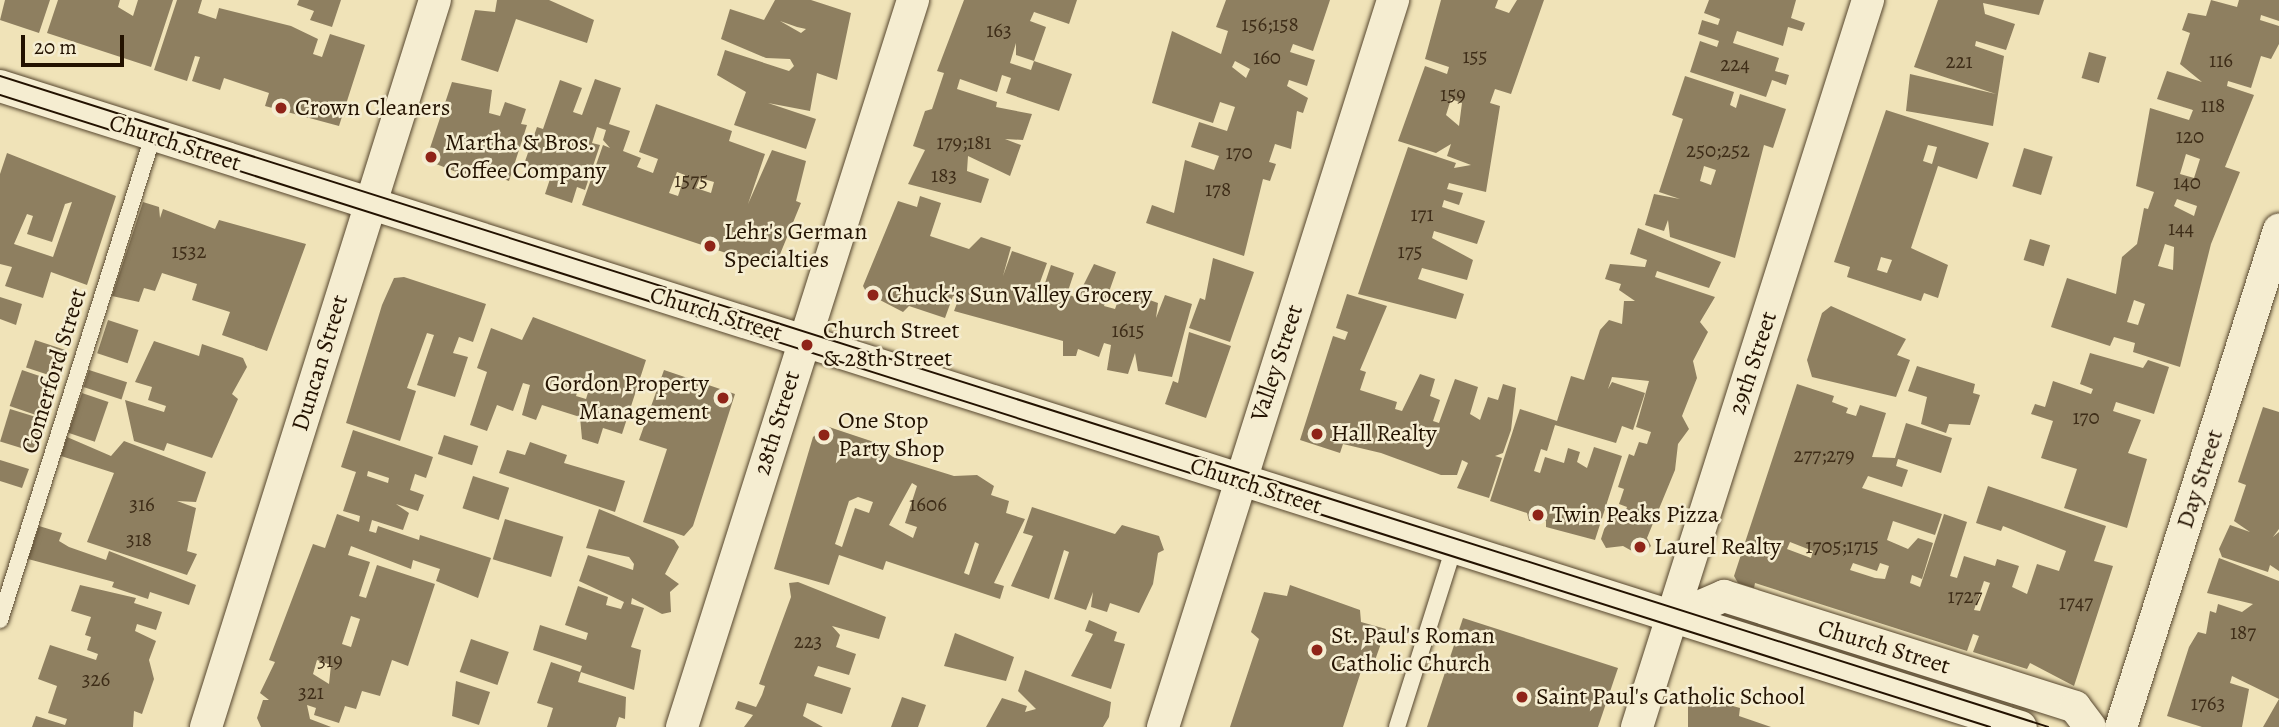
<!DOCTYPE html>
<html>
<head>
<meta charset="utf-8">
<style>
  body { margin:0 }
  #map { position:relative; width:2279px; height:727px; overflow:hidden; background:#f0e3b8; font-family:Alegreya,serif }
  div>[style] { position:absolute }
  .building>* { inset:0; background:#8e7f60; transform-origin:0 0 }
  .roads { filter:drop-shadow(0 0 2px #56462e) drop-shadow(0 0 2px #56462e) }
  .lane>* { height:16px; margin:-8px; padding:0 8px; transform-origin:8px; border-radius:8px; background:#f5edd1 }
  .street>* { height:32px; margin:-16px; padding:0 16px; transform-origin:16px; border-radius:16px; background:#f5edd1 }
  .tram>* { height:2px; margin:-1px; padding:0 1px; transform-origin:1px; border-radius:1px; background:#231200 }
  .dots>* { width:19px; height:19px; translate:-50% -50%; box-sizing:border-box; border:4px solid #f5edd1; border-radius:50% }
  span { translate:-50% -50%; white-space:nowrap; text-align:center; line-height:1.15; -webkit-text-stroke:5px #f5edd1; paint-order:stroke }
  .number-label { font-size:21px; color:#3e2d18 }
  .number-label span { -webkit-text-stroke-width:0 }
  .poi-label { font-size:24px; color:#231200 }
  .left { translate:0 -50%; text-align:left }
  .right { translate:-100% -50%; text-align:right }
  .street-label { font-size:24px; color:#231200 }
  .scale { position:absolute; left:21px; top:35px; width:103px; height:32px; box-sizing:border-box; border:4px solid #231200; border-top:0; padding-left:9px; font-size:21px; line-height:24px; white-space:nowrap; color:#231200; -webkit-text-stroke:5px #f5edd1; paint-order:stroke }
</style>
</head>
<body>
<div id="map">
  <div class="building">
    <div style="clip-path:polygon(5px 0,50px 0,39px 33px,0 20px)"></div>
    <div style="clip-path:polygon(58px 0,120px 0,118px 7px,133px 16px,138px 0,173px 0,151px 67px,47px 33px)"></div>
    <div style="clip-path:polygon(177px 0,202px 0,198px 13px,216px 19px,219px 8px,291px 26px,318px 39px,313px 54px,322px 57px,330px 34px,365px 45px,339px 126px,265px 106px,269px 93px,224px 78px,220px 90px,192px 81px,200px 57px,195px 56px,187px 81px,154px 70px)"></div>
    <div style="clip-path:polygon(299px 0,341px 0,332px 27px,310px 20px,314px 11px,297px 5px)"></div>
    <div style="clip-path:polygon(497px 0,549px 0,594px 20px,587px 43px,516px 19px,498px 72px,461px 60px,475px 10px,495px 12px)"></div>
    <div style="clip-path:polygon(evenodd,775px 0,811px 0,851px 13px,837px 80px,817px 73px,810px 111px,768px 103px,816px 119px,806px 149px,734px 125px,746px 92px,717px 75px,725px 50px,789px 71px,794px 66px,790px 59px,766px 58px,721px 39px,730px 9px,764px 20px,775px 0,780px 21px,797px 27px,806px 29px,801px 33px,780px 21px)"></div>
    <div style="clip-path:polygon(964px 0,1077px 0,1069px 24px,1034px 12px,1030px 21px,1046px 27px,1034px 61px,1016px 55px,1016px 43px,1010px 63px,1031px 70px,1034px 61px,1072px 74px,1059px 111px,1006px 93px,1011px 78px,1002px 75px,997px 92px,960px 79px,957px 89px,997px 102px,996px 107px,1032px 114px,1023px 140px,1005px 139px,1021px 145px,1010px 176px,968px 156px,967px 171px,989px 179px,981px 203px,908px 184px,925px 150px,913px 146px,925px 111px,932px 109px,944px 73px,937px 71px)"></div>
    <div style="clip-path:polygon(evenodd,1226px 0,1330px 0,1313px 51px,1293px 44px,1290px 52px,1315px 60px,1307px 86px,1289px 80px,1287px 86px,1308px 98px,1303px 113px,1297px 111px,1291px 149px,1275px 144px,1269px 162px,1276px 164px,1270px 181px,1263px 179px,1244px 256px,1146px 223px,1152px 205px,1174px 213px,1185px 160px,1214px 170px,1219px 156px,1191px 147px,1199px 122px,1227px 131px,1235px 107px,1220px 102px,1213px 123px,1152px 103px,1172px 31px,1221px 54px,1228px 31px,1216px 27px,1226px 0,1235px 61px,1250px 69px,1246px 78px,1232px 67px,1235px 61px)"></div>
    <div style="clip-path:polygon(evenodd,1441px 0,1498px 0,1495px 8px,1509px 13px,1517px 0,1544px 0,1511px 94px,1495px 89px,1490px 103px,1500px 106px,1486px 192px,1449px 183px,1447px 189px,1463px 193px,1459px 205px,1444px 200px,1442px 207px,1485px 221px,1477px 244px,1434px 231px,1432px 238px,1473px 260px,1467px 280px,1422px 268px,1418px 279px,1464px 294px,1456px 319px,1358px 294px,1408px 147px,1456px 163px,1454px 168px,1471px 165px,1447px 156px,1451px 144px,1436px 153px,1398px 141px,1425px 66px,1447px 74px,1449px 67px,1425px 59px,1441px 0,1451px 99px,1462px 103px,1459px 126px,1446px 115px,1451px 99px)"></div>
    <div style="clip-path:polygon(1709px 0,1796px 0,1791px 18px,1805px 23px,1802px 31px,1788px 27px,1783px 46px,1737px 31px,1733px 43px,1779px 58px,1775px 71px,1789px 75px,1786px 85px,1772px 80px,1766px 97px,1690px 72px,1700px 41px,1717px 47px,1719px 41px,1698px 34px,1702px 20px,1718px 25px,1720px 19px,1704px 13px)"></div>
    <div style="clip-path:polygon(1938px 0,2044px 0,2039px 15px,1983px 3px,1985px 14px,2015px 24px,2006px 50px,1976px 41px,1975px 46px,2004px 56px,1993px 126px,1906px 111px,1910px 74px,1996px 94px,1914px 67px)"></div>
    <div style="clip-path:polygon(evenodd,2211px 0,2237px 7px,2239px 0,2279px 0,2279px 21px,2261px 15px,2260px 20px,2279px 26px,2279px 44px,2271px 59px,2261px 56px,2251px 88px,2228px 81px,2227px 86px,2254px 95px,2225px 167px,2240px 172px,2211px 244px,2180px 367px,2133px 352px,2135px 343px,2114px 337px,2110px 346px,2051px 327px,2067px 278px,2116px 294px,2122px 257px,2137px 244px,2144px 208px,2148px 209px,2154px 192px,2136px 186px,2150px 108px,2189px 120px,2193px 110px,2157px 99px,2167px 71px,2202px 82px,2180px 64px,2190px 33px,2182px 30px,2188px 13px,2206px 16px,2211px 0,2186px 154px,2200px 159px,2194px 178px,2180px 174px,2186px 154px,2211px 0,2177px 199px,2197px 206px,2194px 216px,2174px 206px,2177px 199px,2211px 0,2165px 244px,2174px 247px,2173px 270px,2158px 266px,2165px 244px,2211px 0,2134px 300px,2145px 304px,2138px 325px,2127px 322px,2134px 300px)"></div>
    <div style="left:2089px;top:52px;width:18px;height:27px;rotate:16deg"></div>
    <div style="clip-path:polygon(evenodd,1685px 76px,1734px 92px,1730px 105px,1736px 108px,1740px 94px,1786px 109px,1773px 148px,1764px 145px,1735px 258px,1670px 237px,1668px 220px,1664px 231px,1645px 225px,1654px 194px,1680px 199px,1659px 192px,1683px 119px,1672px 115px,1685px 76px,1704px 166px,1716px 170px,1711px 185px,1700px 181px,1704px 166px)"></div>
    <div style="clip-path:polygon(evenodd,595px 79px,621px 88px,609px 124px,630px 131px,623px 151px,641px 158px,637px 167px,653px 173px,658px 159px,639px 152px,656px 104px,732px 131px,729px 141px,765px 154px,748px 204px,772px 150px,806px 161px,796px 201px,801px 203px,774px 269px,582px 205px,603px 145px,610px 148px,603px 140px,606px 130px,597px 127px,592px 143px,600px 145px,585px 190px,577px 187px,572px 203px,545px 194px,551px 176px,523px 167px,537px 127px,543px 129px,560px 80px,582px 88px,573px 112px,582px 115px,595px 79px,677px 172px,685px 175px,678px 196px,669px 193px,677px 172px,595px 79px,700px 178px,714px 182px,711px 193px,696px 188px,700px 178px)"></div>
    <div style="clip-path:polygon(452px 82px,492px 90px,489px 113px,500px 116px,505px 102px,526px 109px,521px 124px,527px 125px,509px 181px,471px 168px,464px 175px,426px 160px)"></div>
    <div style="clip-path:polygon(evenodd,1886px 110px,1989px 143px,1977px 179px,1938px 166px,1911px 248px,1948px 265px,1938px 298px,1924px 293px,1921px 301px,1847px 277px,1850px 267px,1834px 262px,1886px 110px,1928px 145px,1937px 147px,1932px 164px,1923px 161px,1928px 145px,1886px 110px,1881px 257px,1892px 260px,1887px 273px,1877px 270px,1881px 257px)"></div>
    <div style="left:2024px;top:148px;width:30px;height:40px;rotate:17deg"></div>
    <div style="clip-path:polygon(evenodd,7px 153px,116px 196px,87px 285px,51px 272px,43px 298px,5px 286px,12px 267px,0 264px,0 174px,7px 153px,72px 202px,53px 257px,14px 244px,27px 214px,33px 216px,27px 234px,52px 242px,65px 204px,72px 202px)"></div>
    <div style="clip-path:polygon(920px 196px,941px 203px,930px 236px,969px 249px,981px 237px,1011px 247px,1003px 276px,1012px 251px,1047px 263px,1039px 285px,1044px 286px,1051px 265px,1074px 273px,1067px 294px,1077px 298px,1094px 264px,1116px 272px,1104px 306px,1115px 309px,1122px 290px,1158px 303px,1156px 318px,1165px 295px,1192px 304px,1172px 377px,1138px 371px,1135px 353px,1128px 374px,1107px 370px,1111px 345px,1104px 343px,1099px 357px,1078px 349px,1076px 356px,1063px 356px,1063px 341px,954px 311px,959px 298px,953px 296px,945px 318px,909px 306px,903px 312px,878px 299px,872px 303px,863px 286px,898px 201px,917px 207px)"></div>
    <div style="clip-path:polygon(143px 202px,159px 207px,160px 218px,163px 209px,215px 229px,219px 220px,306px 244px,267px 351px,222px 335px,230px 312px,192px 300px,197px 284px,162px 273px,155px 291px,144px 288px,139px 302px,112px 296px)"></div>
    <div style="clip-path:polygon(1638px 228px,1721px 262px,1709px 288px,1657px 271px,1655px 277px,1715px 297px,1700px 322px,1708px 332px,1693px 361px,1697px 378px,1682px 416px,1689px 429px,1678px 444px,1675px 470px,1647px 538px,1651px 546px,1641px 556px,1623px 546px,1606px 548px,1601px 539px,1609px 514px,1623px 518px,1627px 507px,1619px 504px,1624px 489px,1618px 487px,1629px 454px,1634px 456px,1639px 442px,1647px 444px,1651px 432px,1636px 427px,1649px 381px,1612px 377px,1608px 389px,1612px 382px,1645px 393px,1633px 430px,1622px 426px,1616px 443px,1555px 425px,1547px 451px,1541px 449px,1534px 471px,1540px 473px,1545px 457px,1564px 463px,1568px 448px,1580px 452px,1577px 462px,1587px 468px,1594px 447px,1622px 456px,1595px 540px,1546px 527px,1546px 521px,1529px 521px,1527px 513px,1490px 501px,1520px 409px,1557px 421px,1571px 376px,1584px 380px,1600px 330px,1609px 320px,1622px 324px,1624px 301px,1635px 301px,1619px 290px,1621px 284px,1605px 279px,1610px 264px,1645px 267px,1647px 260px,1630px 254px)"></div>
    <div style="left:2030px;top:239px;width:21px;height:22px;rotate:17deg"></div>
    <div style="clip-path:polygon(1213px 258px,1254px 272px,1230px 342px,1189px 328px,1200px 298px,1205px 300px)"></div>
    <div style="clip-path:polygon(404px 277px,486px 304px,473px 342px,459px 337px,453px 353px,468px 357px,455px 397px,417px 385px,434px 335px,427px 333px,407px 388px,416px 391px,400px 441px,346px 423px,382px 305px,394px 278px)"></div>
    <div style="clip-path:polygon(1347px 294px,1387px 306px,1360px 370px,1366px 372px,1360px 390px,1397px 402px,1395px 409px,1402px 411px,1420px 374px,1435px 379px,1430px 396px,1440px 400px,1433px 421px,1439px 423px,1455px 379px,1478px 387px,1470px 414px,1480px 420px,1488px 397px,1498px 400px,1503px 384px,1516px 388px,1511px 430px,1503px 453px,1495px 456px,1502px 458px,1489px 498px,1457px 488px,1468px 463px,1462px 460px,1457px 475px,1441px 475px,1381px 453px,1343px 444px,1340px 453px,1300px 440px,1333px 336px,1345px 340px,1348px 332px,1336px 328px)"></div>
    <div style="clip-path:polygon(0 297px,22px 304px,16px 325px,0 319px)"></div>
    <div style="clip-path:polygon(1831px 306px,1906px 339px,1897px 355px,1910px 360px,1896px 397px,1812px 377px,1807px 360px,1822px 313px)"></div>
    <div style="clip-path:polygon(evenodd,533px 317px,646px 360px,622px 434px,603px 428px,598px 444px,582px 439px,580px 417px,542px 405px,536px 420px,522px 415px,530px 385px,523px 383px,513px 411px,497px 405px,487px 431px,470px 425px,487px 372px,477px 368px,491px 328px,522px 340px,533px 317px,580px 383px,590px 386px,586px 399px,576px 396px,580px 383px)"></div>
    <div style="left:108px;top:320px;width:32px;height:35px;rotate:18deg"></div>
    <div style="clip-path:polygon(1189px 332px,1231px 346px,1206px 418px,1165px 404px,1173px 381px,1178px 383px)"></div>
    <div style="left:35px;top:340px;width:32px;height:29px;rotate:18deg"></div>
    <div style="clip-path:polygon(154px 341px,199px 356px,202px 344px,243px 358px,247px 367px,232px 394px,238px 399px,212px 458px,167px 443px,164px 451px,134px 441px,125px 400px,164px 412px,166px 406px,148px 400px,152px 387px,135px 382px)"></div>
    <div style="clip-path:polygon(2090px 353px,2143px 368px,2148px 360px,2169px 367px,2154px 414px,2116px 402px,2113px 411px,2141px 420px,2128px 453px,2147px 459px,2127px 528px,2064px 508px,2077px 469px,2041px 458px,2053px 421px,2031px 414px,2035px 404px,2045px 407px,2053px 381px,2091px 394px,2093px 389px,2080px 384px)"></div>
    <div style="clip-path:polygon(1917px 366px,1975px 384px,1973px 393px,1980px 395px,1970px 425px,1949px 424px,1946px 433px,1921px 424px,1927px 397px,1908px 391px)"></div>
    <div style="left:22px;top:370px;width:34px;height:38px;rotate:19deg"></div>
    <div style="left:89px;top:370px;width:40px;height:18px;rotate:18deg"></div>
    <div style="clip-path:polygon(664px 370px,735px 394px,693px 526px,684px 536px,643px 522px,667px 449px,639px 440px)"></div>
    <div style="clip-path:polygon(evenodd,1797px 384px,1834px 396px,1832px 402px,1848px 408px,1846px 413px,1856px 416px,1860px 405px,1886px 413px,1872px 457px,1895px 458px,1906px 423px,1952px 438px,1941px 473px,1898px 459px,1896px 466px,1908px 470px,1902px 487px,1868px 476px,1862px 488px,1942px 514px,1935px 535px,1893px 521px,1887px 540px,1908px 549px,1918px 538px,1933px 543px,1922px 579px,1912px 575px,1910px 583px,1920px 587px,1944px 514px,1967px 522px,1950px 576px,1957px 578px,1964px 556px,1995px 566px,1997px 559px,2019px 566px,2012px 587px,2027px 594px,2037px 564px,2059px 571px,2066px 551px,2003px 526px,2001px 531px,1976px 523px,1988px 486px,2106px 526px,2094px 561px,2113px 566px,2074px 686px,2030px 663px,2027px 669px,1973px 652px,1979px 636px,1973px 634px,1967px 651px,1755px 583px,1754px 588px,1738px 583px,1734px 576px,1797px 384px,1790px 542px,1813px 551px,1811px 558px,1787px 549px,1790px 542px,1797px 384px,1853px 563px,1877px 571px,1880px 563px,1889px 566px,1885px 579px,1875px 578px,1850px 570px,1853px 563px,1797px 384px,1984px 581px,1990px 583px,1980px 611px,1974px 610px,1984px 581px)"></div>
    <div style="left:82px;top:393px;width:28px;height:42px;rotate:19deg"></div>
    <div style="clip-path:polygon(2263px 407px,2279px 412px,2279px 529px,2273px 537px,2279px 532px,2279px 571px,2270px 565px,2268px 572px,2222px 557px,2219px 549px,2230px 525px,2250px 532px,2234px 521px,2246px 485px,2238px 482px)"></div>
    <div style="left:10px;top:409px;width:34px;height:34px;rotate:17deg"></div>
    <div style="clip-path:polygon(evenodd,826px 426px,871px 441px,893px 457px,954px 476px,977px 475px,994px 486px,991px 495px,1009px 501px,1006px 513px,1025px 519px,994px 583px,1004px 586px,1000px 599px,886px 561px,883px 570px,839px 555px,829px 585px,774px 569px,813px 437px,826px 426px,912px 483px,917px 486px,905px 523px,917px 527px,913px 538px,889px 525px,912px 483px,826px 426px,858px 497px,873px 502px,869px 513px,855px 508px,842px 547px,835px 544px,849px 501px,858px 497px,826px 426px,975px 542px,979px 544px,969px 575px,964px 573px,975px 542px)"></div>
    <div style="clip-path:polygon(evenodd,353px 430px,433px 457px,426px 478px,415px 474px,410px 490px,424px 495px,418px 511px,396px 504px,409px 513px,403px 530px,372px 520px,369px 531px,376px 533px,378px 526px,419px 540px,420px 535px,491px 558px,478px 598px,436px 581px,440px 569px,413px 560px,411px 569px,351px 546px,348px 555px,370px 562px,359px 596px,366px 598px,377px 565px,435px 584px,408px 666px,392px 660px,380px 696px,362px 691px,356px 709px,345px 706px,339px 723px,314px 715px,316px 708px,307px 705px,310px 719px,331px 727px,261px 727px,257px 718px,263px 700px,269px 700px,260px 693px,275px 662px,269px 660px,313px 544px,325px 548px,337px 514px,359px 522px,360px 516px,343px 511px,356px 472px,341px 467px,353px 430px,368px 471px,389px 478px,388px 483px,367px 476px,368px 471px,353px 430px,351px 616px,360px 619px,351px 647px,342px 644px,351px 616px,353px 430px,317px 660px,331px 665px,329px 684px,313px 674px,317px 660px)"></div>
    <div style="left:444px;top:435px;width:36px;height:20px;rotate:18deg"></div>
    <div style="clip-path:polygon(67px 437px,111px 456px,124px 441px,206px 472px,196px 502px,177px 501px,196px 508px,187px 551px,197px 554px,187px 575px,87px 542px,114px 473px,61px 456px)"></div>
    <div style="clip-path:polygon(530px 442px,567px 455px,564px 463px,625px 481px,615px 512px,499px 473px,507px 450px,525px 455px)"></div>
    <div style="clip-path:polygon(0 460px,29px 469px,22px 488px,0 481px)"></div>
    <div style="left:473px;top:476px;width:38px;height:34px;rotate:18deg"></div>
    <div style="clip-path:polygon(1032px 507px,1115px 534px,1122px 525px,1159px 536px,1164px 550px,1158px 553px,1153px 584px,1139px 613px,1110px 603px,1107px 612px,1091px 607px,1093px 592px,1086px 610px,1054px 599px,1069px 552px,1064px 550px,1049px 599px,1011px 586px,1033px 536px,1023px 533px)"></div>
    <div style="clip-path:polygon(599px 509px,674px 540px,679px 547px,665px 574px,679px 584px,670px 592px,671px 612px,662px 614px,632px 598px,631px 604px,644px 608px,631px 647px,641px 650px,634px 690px,581px 672px,578px 682px,626px 697px,625px 719px,619px 717px,616px 727px,547px 727px,553px 708px,537px 703px,551px 662px,580px 672px,582px 666px,533px 650px,540px 625px,586px 640px,588px 633px,565px 625px,578px 586px,608px 597px,606px 605px,621px 609px,624px 602px,579px 581px,588px 555px,633px 570px,634px 564px,629px 557px,586px 548px)"></div>
    <div style="left:505px;top:519px;width:61px;height:42px;rotate:17deg"></div>
    <div style="clip-path:polygon(39px 526px,62px 533px,59px 541px,69px 547px,106px 560px,109px 551px,196px 585px,189px 605px,150px 592px,148px 599px,112px 587px,114px 582px,28px 559px)"></div>
    <div style="clip-path:polygon(2219px 558px,2279px 581px,2279px 727px,2263px 727px,2279px 699px,2232px 676px,2230px 683px,2249px 689px,2242px 727px,2202px 727px,2167px 716px,2189px 647px,2198px 632px,2206px 634px,2210px 611px,2216px 613px,2218px 604px,2242px 612px,2253px 604px,2207px 593px)"></div>
    <div style="clip-path:polygon(798px 582px,886px 617px,879px 639px,832px 626px,840px 635px,836px 647px,856px 654px,849px 675px,818px 666px,814px 676px,851px 688px,842px 714px,807px 703px,803px 716px,823px 727px,744px 727px,753px 715px,735px 709px,738px 701px,756px 707px,762px 695px,765px 686px,759px 684px,791px 597px,789px 583px)"></div>
    <div style="clip-path:polygon(80px 585px,136px 598px,134px 603px,162px 612px,156px 630px,137px 624px,135px 631px,156px 641px,149px 660px,154px 679px,142px 714px,134px 711px,133px 727px,32px 727px,36px 716px,65px 725px,67px 719px,48px 713px,57px 686px,38px 679px,50px 645px,96px 660px,98px 654px,87px 650px,91px 637px,85px 635px,91px 617px,71px 611px)"></div>
    <div style="clip-path:polygon(1290px 585px,1360px 610px,1361px 622px,1386px 629px,1373px 666px,1364px 662px,1343px 727px,1230px 727px,1259px 639px,1251px 632px,1264px 592px,1287px 596px)"></div>
    <div style="clip-path:polygon(1463px 618px,1618px 668px,1598px 727px,1427px 727px)"></div>
    <div style="clip-path:polygon(1089px 620px,1117px 632px,1114px 641px,1125px 644px,1111px 689px,1071px 676px,1093px 634px,1085px 631px)"></div>
    <div style="clip-path:polygon(955px 633px,1014px 657px,1006px 681px,944px 666px)"></div>
    <div style="left:471px;top:639px;width:40px;height:35px;rotate:19deg"></div>
    <div style="clip-path:polygon(1025px 670px,1111px 702px,1109px 717px,1103px 727px,986px 727px,1002px 698px,1027px 706px,1025px 712px,1036px 709px,1018px 691px)"></div>
    <div style="clip-path:polygon(456px 681px,490px 692px,479px 725px,452px 716px)"></div>
    <div style="clip-path:polygon(902px 697px,926px 705px,918px 727px,891px 727px)"></div>
    <div style="clip-path:polygon(1704px 698px,1740px 708px,1739px 716px,1771px 727px,1688px 727px,1688px 706px)"></div>
  </div>
  <div class="roads">
    <div class="lane">
      <div style="left:0;top:620px;width:508px;rotate:-72.46deg"></div>
      <div style="left:1397px;top:727px;width:186px;rotate:-72.4deg"></div>
    </div>
    <div class="street">
      <div style="left:0;top:86px;width:2120px;rotate:17.6deg"></div>
      <div style="left:1671px;top:619px;width:58px;rotate:-23.5deg"></div>
      <div style="left:1724px;top:596px;width:368px;rotate:17.5deg"></div>
      <div style="left:2075px;top:707px;width:25px;rotate:53deg"></div>
      <div style="left:206px;top:727px;width:762px;rotate:-72.52deg"></div>
      <div style="left:682px;top:727px;width:763px;rotate:-72.37deg"></div>
      <div style="left:1163px;top:727px;width:763px;rotate:-72.44deg"></div>
      <div style="left:1637px;top:727px;width:763px;rotate:-72.37deg"></div>
      <div style="left:2121px;top:727px;width:522px;rotate:-72.36deg"></div>
    </div>
  </div>
  <div class="tram">
    <div style="left:0;top:76px;width:2149px;rotate:17.63deg"></div>
    <div style="left:0;top:95px;width:2088px;rotate:17.62deg"></div>
  </div>
  <div class="dots">
    <div style="left:281px;top:108px;background:#8f2418"></div>
    <div style="left:431px;top:157px;background:#8f2418"></div>
    <div style="left:710px;top:246px;background:#8f2418"></div>
    <div style="left:873px;top:295px;background:#8f2418"></div>
    <div style="left:807px;top:345px;background:#8f2418"></div>
    <div style="left:723px;top:398px;background:#8f2418"></div>
    <div style="left:1317px;top:434px;background:#8f2418"></div>
    <div style="left:824px;top:435px;background:#8f2418"></div>
    <div style="left:1538px;top:515px;background:#8f2418"></div>
    <div style="left:1640px;top:547px;background:#8f2418"></div>
    <div style="left:1317px;top:650px;background:#8f2418"></div>
    <div style="left:1522px;top:697px;background:#8f2418"></div>
  </div>
  <div class="number-label">
    <span style="left:1270px;top:24px">156;158</span>
    <span style="left:999px;top:30px">163</span>
    <span style="left:1475px;top:56px">155</span>
    <span style="left:1267px;top:57px">160</span>
    <span style="left:2221px;top:60px">116</span>
    <span style="left:1959px;top:61px">221</span>
    <span style="left:1735px;top:64px">224</span>
    <span style="left:1453px;top:94px">159</span>
    <span style="left:2213px;top:105px">118</span>
    <span style="left:2190px;top:136px">120</span>
    <span style="left:964px;top:142px">179;181</span>
    <span style="left:1718px;top:150px">250;252</span>
    <span style="left:1239px;top:152px">170</span>
    <span style="left:944px;top:175px">183</span>
    <span style="left:691px;top:180px">1575</span>
    <span style="left:2187px;top:182px">140</span>
    <span style="left:1218px;top:189px">178</span>
    <span style="left:1422px;top:214px">171</span>
    <span style="left:2181px;top:228px">144</span>
    <span style="left:189px;top:251px">1532</span>
    <span style="left:1410px;top:251px">175</span>
    <span style="left:1128px;top:330px">1615</span>
    <span style="left:2086px;top:417px">170</span>
    <span style="left:1824px;top:455px">277;279</span>
    <span style="left:142px;top:504px">316</span>
    <span style="left:928px;top:504px">1606</span>
    <span style="left:139px;top:539px">318</span>
    <span style="left:1842px;top:546px">1705;1715</span>
    <span style="left:1965px;top:596px">1727</span>
    <span style="left:2076px;top:602px">1747</span>
    <span style="left:2243px;top:632px">187</span>
    <span style="left:808px;top:641px">223</span>
    <span style="left:330px;top:660px">319</span>
    <span style="left:96px;top:679px">326</span>
    <span style="left:311px;top:692px">321</span>
    <span style="left:2208px;top:703px">1763</span>
  </div>
  <div class="poi-label">
    <span class="left" style="left:295px;top:108px">Crown Cleaners</span>
    <span class="left" style="left:445px;top:157px">Martha &amp; Bros.<br>Coffee Company</span>
    <span class="left" style="left:724px;top:246px">Lehr's German<br>Specialties</span>
    <span class="left" style="left:887px;top:295px">Chuck's Sun Valley Grocery</span>
    <span class="left" style="left:823px;top:345px">Church Street<br>&amp; 28th Street</span>
    <span class="right" style="left:709px;top:398px">Gordon Property<br>Management</span>
    <span class="left" style="left:838px;top:435px">One Stop<br>Party Shop</span>
    <span class="left" style="left:1331px;top:434px">Hall Realty</span>
    <span class="left" style="left:1552px;top:515px">Twin Peaks Pizza</span>
    <span class="left" style="left:1654px;top:547px">Laurel Realty</span>
    <span class="left" style="left:1331px;top:650px">St. Paul's Roman<br>Catholic Church</span>
    <span class="left" style="left:1536px;top:697px">Saint Paul's Catholic School</span>
  </div>
  <div class="street-label">
    <span style="left:175px;top:143px;rotate:18deg">Church Street</span>
    <span style="left:716px;top:314px;rotate:17deg">Church Street</span>
    <span style="left:320px;top:363px;rotate:-73deg">Duncan Street</span>
    <span style="left:1277px;top:363px;rotate:-72deg">Valley Street</span>
    <span style="left:1753px;top:363px;rotate:-72deg">29th Street</span>
    <span style="left:54px;top:371px;rotate:-73deg">Comerford Street</span>
    <span style="left:777px;top:423px;rotate:-73deg">28th Street</span>
    <span style="left:2200px;top:479px;rotate:-72deg">Day Street</span>
    <span style="left:1256px;top:486px;rotate:18deg">Church Street</span>
    <span style="left:1884px;top:647px;rotate:17deg">Church Street</span>
  </div>
  <div class="scale">20 m</div>
</div>
</body>
</html>
